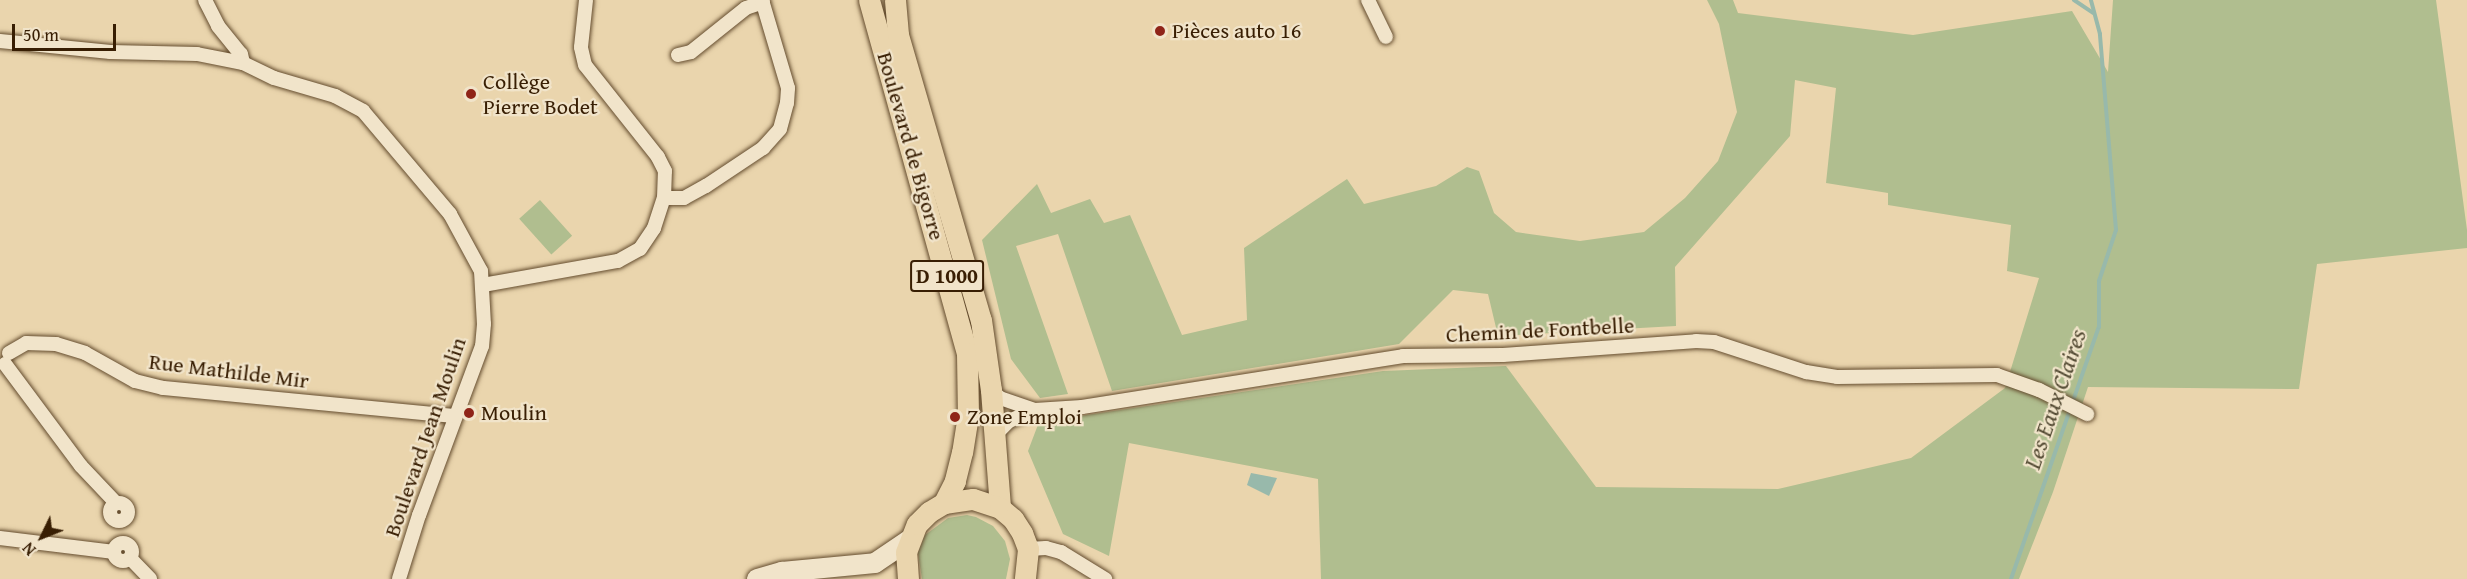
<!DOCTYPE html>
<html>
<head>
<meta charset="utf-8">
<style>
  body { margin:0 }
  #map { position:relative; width:2467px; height:579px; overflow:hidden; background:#ead5ad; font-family:"Gentium Book Plus",serif }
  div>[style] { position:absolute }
  .green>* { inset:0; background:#b0be8f; transform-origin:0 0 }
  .water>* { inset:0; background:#98b9ab }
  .stream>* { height:4px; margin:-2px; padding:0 2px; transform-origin:2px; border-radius:2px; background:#98b9ab }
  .roads { filter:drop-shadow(0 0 2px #644c2e) drop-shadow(0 0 2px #644c2e) }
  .minor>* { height:14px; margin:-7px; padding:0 7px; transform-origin:7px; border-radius:7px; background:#f1e4ca }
  .minor>.ring { margin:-7px; padding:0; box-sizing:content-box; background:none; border:14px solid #f1e4ca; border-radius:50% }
  .secondary>* { height:20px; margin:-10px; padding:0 10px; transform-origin:10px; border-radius:10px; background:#f1e4ca }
  .primary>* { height:21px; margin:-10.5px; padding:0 10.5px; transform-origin:10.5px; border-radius:10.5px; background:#ead5ad }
  .dots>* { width:16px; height:16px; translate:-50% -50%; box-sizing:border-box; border:3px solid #f1e4ca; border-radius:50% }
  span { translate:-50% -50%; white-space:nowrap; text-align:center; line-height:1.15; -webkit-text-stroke:4.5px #f1e4ca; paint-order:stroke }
  .shield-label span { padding:2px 4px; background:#f1e4ca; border:2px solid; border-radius:4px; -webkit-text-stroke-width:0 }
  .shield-label { font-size:21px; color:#381e03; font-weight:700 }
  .poi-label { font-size:22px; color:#381e03 }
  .left { translate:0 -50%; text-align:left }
  .street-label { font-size:22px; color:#381e03 }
  .water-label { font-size:24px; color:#554c35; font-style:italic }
  .north { position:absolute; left:12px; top:507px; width:60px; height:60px; -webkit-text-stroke:4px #f1e4ca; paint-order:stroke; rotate:227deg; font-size:16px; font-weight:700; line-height:24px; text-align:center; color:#381e03 }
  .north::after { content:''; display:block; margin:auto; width:21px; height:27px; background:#381e03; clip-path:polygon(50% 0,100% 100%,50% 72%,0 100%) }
  .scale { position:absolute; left:12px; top:24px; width:104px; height:27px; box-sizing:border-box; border:3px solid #381e03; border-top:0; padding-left:8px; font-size:18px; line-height:21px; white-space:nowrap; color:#381e03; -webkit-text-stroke:4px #f1e4ca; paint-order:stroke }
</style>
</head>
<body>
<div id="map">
  <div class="green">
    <div style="clip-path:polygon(1707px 0,1733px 0,1738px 13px,1913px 35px,2072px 11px,2108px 72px,2113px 0,2436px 0,2467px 230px,2467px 248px,2317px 264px,2299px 389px,2088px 387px,2053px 492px,2019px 579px,1321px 579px,1318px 479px,1129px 443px,1109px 556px,1063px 534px,1028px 451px,1039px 422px,1383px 371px,1506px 366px,1596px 487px,1778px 489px,1911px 458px,2005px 388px,2039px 278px,2007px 271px,2011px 225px,1888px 205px,1888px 193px,1826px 183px,1836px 88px,1795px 80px,1790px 136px,1675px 267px,1676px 326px,1498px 336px,1488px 294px,1453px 290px,1399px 344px,1112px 391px,1058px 234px,1016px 246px,1068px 394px,1040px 398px,1011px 359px,982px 240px,1037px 184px,1051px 213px,1090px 199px,1104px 223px,1130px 215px,1182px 335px,1247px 320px,1244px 248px,1347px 179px,1364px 204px,1436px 186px,1467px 167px,1479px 171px,1494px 213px,1516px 232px,1580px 241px,1644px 232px,1685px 198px,1718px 161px,1737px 112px,1719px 24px)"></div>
    <div style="left:540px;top:200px;width:48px;height:28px;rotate:48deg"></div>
    <div style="clip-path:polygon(967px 515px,976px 517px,993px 526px,1005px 541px,1010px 559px,1006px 579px,922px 579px,918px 553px,925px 535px,948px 518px)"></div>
  </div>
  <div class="water">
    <div style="clip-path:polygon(1251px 473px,1277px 478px,1269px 496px,1247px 485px)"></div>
  </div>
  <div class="stream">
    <div style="left:2074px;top:0;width:23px;rotate:34deg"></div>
    <div style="left:2011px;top:579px;width:267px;rotate:-70.8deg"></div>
    <div style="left:2099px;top:327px;width:46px;rotate:-90deg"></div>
    <div style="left:2099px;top:281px;width:54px;rotate:-71.6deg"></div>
    <div style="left:2116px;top:230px;width:197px;rotate:-94.7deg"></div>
    <div style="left:2100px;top:34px;width:35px;rotate:-105deg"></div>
  </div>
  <div class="roads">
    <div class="minor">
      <div style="left:205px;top:0;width:29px;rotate:63deg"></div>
      <div style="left:218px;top:26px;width:36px;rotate:51deg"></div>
      <div style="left:241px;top:54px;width:9px;rotate:77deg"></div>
      <div style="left:1368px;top:0;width:41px;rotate:64.1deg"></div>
      <div style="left:0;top:41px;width:111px;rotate:5.7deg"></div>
      <div style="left:110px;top:52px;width:87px;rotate:1.3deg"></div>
      <div style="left:197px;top:54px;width:47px;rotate:11.1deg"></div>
      <div style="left:243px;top:63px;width:34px;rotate:26deg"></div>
      <div style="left:274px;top:78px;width:64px;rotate:16.4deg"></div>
      <div style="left:335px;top:96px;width:32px;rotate:28deg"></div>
      <div style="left:363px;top:111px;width:135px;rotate:49.8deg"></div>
      <div style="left:450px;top:214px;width:65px;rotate:61.5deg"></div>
      <div style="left:481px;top:271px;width:53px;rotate:86.8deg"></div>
      <div style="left:484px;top:324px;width:22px;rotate:95deg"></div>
      <div style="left:482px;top:346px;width:180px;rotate:110.4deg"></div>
      <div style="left:419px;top:515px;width:67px;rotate:107.4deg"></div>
      <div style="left:678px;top:55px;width:13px;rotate:-13deg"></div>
      <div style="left:691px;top:52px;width:70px;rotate:-38.7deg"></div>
      <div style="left:746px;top:8px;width:18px;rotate:-19deg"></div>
      <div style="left:664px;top:198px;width:20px"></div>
      <div style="left:684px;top:198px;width:25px;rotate:-29deg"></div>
      <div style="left:706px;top:186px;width:69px;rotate:-33.7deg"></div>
      <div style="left:763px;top:148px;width:25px;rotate:-48deg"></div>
      <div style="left:780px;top:129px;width:27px;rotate:-75deg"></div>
      <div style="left:787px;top:103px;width:15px;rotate:-86deg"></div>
      <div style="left:788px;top:88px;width:92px;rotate:-106.5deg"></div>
      <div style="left:483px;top:285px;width:137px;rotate:-10.1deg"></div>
      <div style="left:618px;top:261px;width:25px;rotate:-29deg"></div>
      <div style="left:640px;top:249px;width:25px;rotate:-56deg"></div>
      <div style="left:654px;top:228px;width:32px;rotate:-72deg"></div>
      <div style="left:664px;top:198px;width:27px;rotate:-88deg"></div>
      <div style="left:665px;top:171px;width:16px;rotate:-117deg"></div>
      <div style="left:658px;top:157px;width:117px;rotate:-128.4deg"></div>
      <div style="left:585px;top:65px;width:18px;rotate:-103deg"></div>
      <div style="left:581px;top:47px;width:47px;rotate:-83.9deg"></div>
      <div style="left:9px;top:353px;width:20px;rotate:-30deg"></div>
      <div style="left:26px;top:343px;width:30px;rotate:2deg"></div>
      <div style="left:56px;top:344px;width:30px;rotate:17deg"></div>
      <div style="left:85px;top:353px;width:57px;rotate:29.2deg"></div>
      <div style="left:135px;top:381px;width:29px;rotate:14deg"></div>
      <div style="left:163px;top:388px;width:293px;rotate:5.5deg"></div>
      <div style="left:5px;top:364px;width:127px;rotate:53.3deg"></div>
      <div style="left:81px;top:466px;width:51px;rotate:46.6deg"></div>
      <div style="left:991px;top:390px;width:12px;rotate:42deg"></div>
      <div style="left:1000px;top:398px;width:37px;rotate:19deg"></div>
      <div style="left:995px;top:435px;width:20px;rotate:-45deg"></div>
      <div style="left:1009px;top:421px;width:28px;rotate:-23deg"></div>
      <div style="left:1035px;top:410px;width:47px;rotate:-3.7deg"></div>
      <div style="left:1082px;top:407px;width:325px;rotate:-9deg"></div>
      <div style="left:1403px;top:356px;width:100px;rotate:-0.6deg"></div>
      <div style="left:1503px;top:355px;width:194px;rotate:-4.1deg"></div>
      <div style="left:1696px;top:341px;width:18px;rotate:3deg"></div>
      <div style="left:1714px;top:342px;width:97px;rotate:18.1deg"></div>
      <div style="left:1806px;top:372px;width:31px;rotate:9deg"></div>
      <div style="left:1837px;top:377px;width:160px;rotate:-0.7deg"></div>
      <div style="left:1997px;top:375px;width:45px;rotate:19.7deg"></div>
      <div style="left:2039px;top:390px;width:54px;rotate:26.6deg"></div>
      <div class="ring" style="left:110px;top:503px;width:4px;height:4px"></div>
      <div style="left:0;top:538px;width:115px;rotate:7deg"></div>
      <div class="ring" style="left:114px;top:543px;width:4px;height:4px"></div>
      <div style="left:1028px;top:549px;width:18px;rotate:-3deg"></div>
      <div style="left:1046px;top:548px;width:16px;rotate:15deg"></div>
      <div style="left:1061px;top:552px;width:52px;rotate:31.5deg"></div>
      <div style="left:130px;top:558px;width:29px;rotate:46deg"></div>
    </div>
    <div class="secondary">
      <div style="left:757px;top:579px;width:26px;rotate:-16deg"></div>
      <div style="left:782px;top:572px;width:93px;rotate:-5.5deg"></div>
      <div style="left:875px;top:563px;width:41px;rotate:-34.1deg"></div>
    </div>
    <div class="primary">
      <div style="left:869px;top:0;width:366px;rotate:74.5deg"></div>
      <div style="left:967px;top:353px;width:62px;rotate:89.1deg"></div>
      <div style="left:968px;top:415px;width:37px;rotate:99deg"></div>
      <div style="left:962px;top:452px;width:30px;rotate:104deg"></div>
      <div style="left:955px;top:481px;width:25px;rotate:117deg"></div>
      <div style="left:895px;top:0;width:35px;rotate:85deg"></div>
      <div style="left:898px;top:35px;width:297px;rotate:73.8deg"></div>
      <div style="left:981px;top:320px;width:71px;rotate:81.9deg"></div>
      <div style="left:991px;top:390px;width:118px;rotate:85.6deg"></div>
      <div style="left:908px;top:579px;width:27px;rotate:-94deg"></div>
      <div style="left:906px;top:552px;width:30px;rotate:-69deg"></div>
      <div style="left:917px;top:524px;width:17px;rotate:-45deg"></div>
      <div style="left:929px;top:512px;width:17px;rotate:-31deg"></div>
      <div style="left:944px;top:503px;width:29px;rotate:-8deg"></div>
      <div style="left:973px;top:499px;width:28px;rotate:18deg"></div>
      <div style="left:1000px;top:508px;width:17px;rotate:40deg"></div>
      <div style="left:1013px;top:519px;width:17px;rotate:57deg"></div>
      <div style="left:1022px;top:533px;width:17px;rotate:69deg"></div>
      <div style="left:1028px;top:549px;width:30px;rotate:96deg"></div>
    </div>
  </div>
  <div class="dots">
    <div style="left:1160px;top:31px;background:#8f2418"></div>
    <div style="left:471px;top:94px;background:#8f2418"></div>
    <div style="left:469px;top:413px;background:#8f2418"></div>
    <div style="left:955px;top:417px;background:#8f2418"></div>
  </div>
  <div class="shield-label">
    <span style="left:947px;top:276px">D 1000</span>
  </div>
  <div class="poi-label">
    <span class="left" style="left:1172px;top:31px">Pièces auto 16</span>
    <span class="left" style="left:483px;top:94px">Collège<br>Pierre Bodet</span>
    <span class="left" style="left:481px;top:413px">Moulin</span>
    <span class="left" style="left:967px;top:417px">Zone Emploi</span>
  </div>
  <div class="street-label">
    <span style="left:911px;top:146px;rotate:74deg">Boulevard de Bigorre</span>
    <span style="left:1540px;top:330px;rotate:-3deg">Chemin de Fontbelle</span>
    <span style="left:229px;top:371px;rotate:7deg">Rue Mathilde Mir</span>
    <span style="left:425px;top:437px;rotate:-71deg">Boulevard Jean Moulin</span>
  </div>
  <div class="water-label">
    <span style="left:2055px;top:399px;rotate:-71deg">Les Eaux Claires</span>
  </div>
  <div class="north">N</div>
  <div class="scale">50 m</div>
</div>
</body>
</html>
